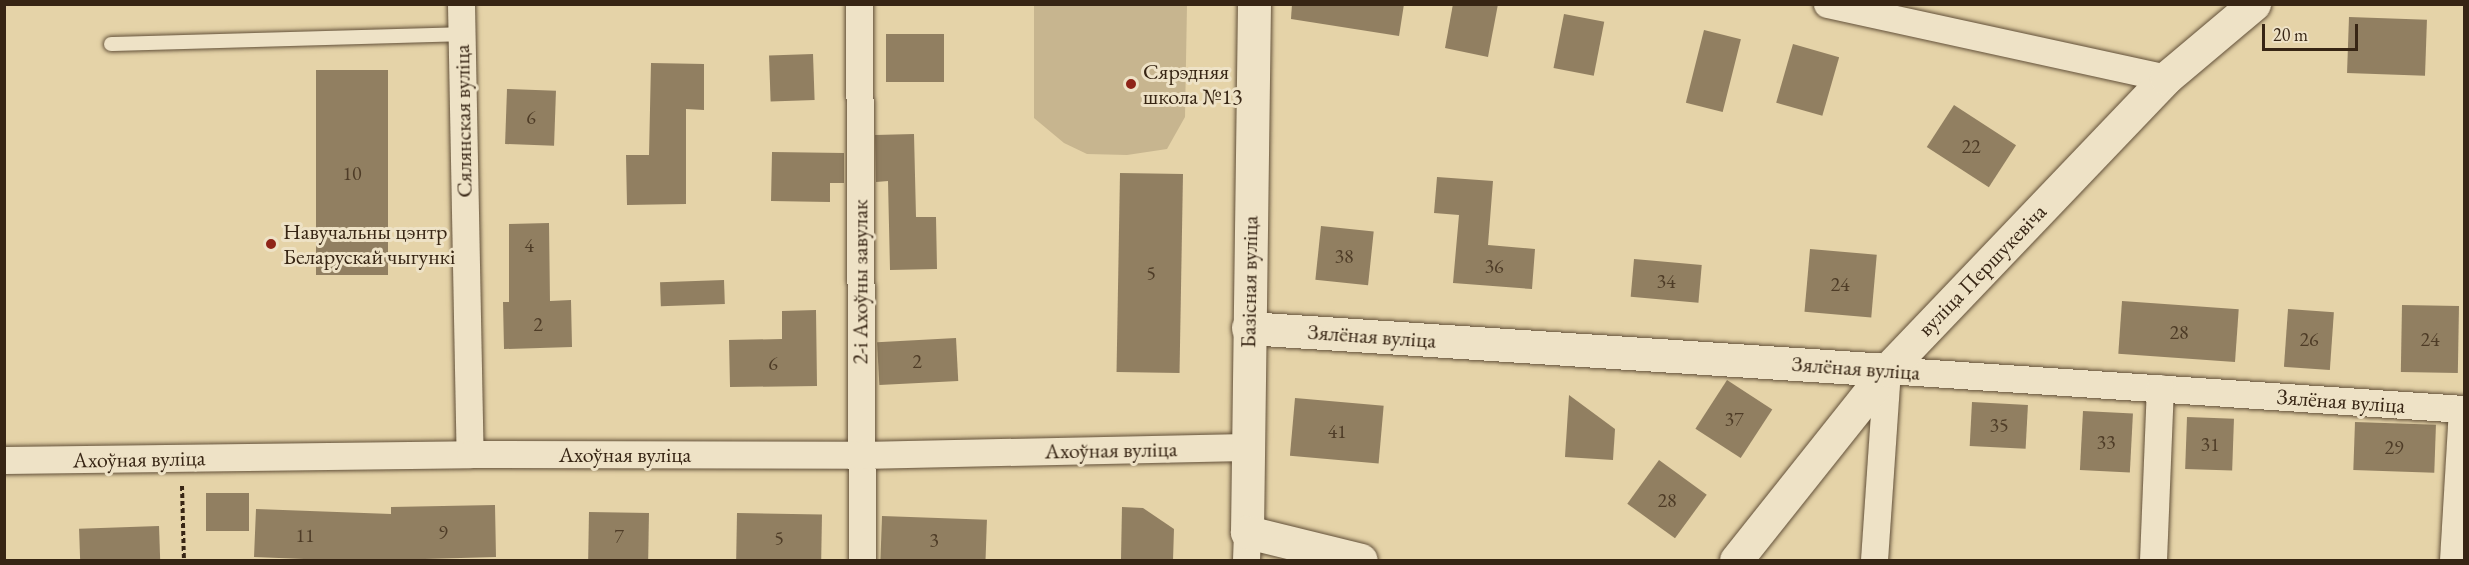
<!DOCTYPE html>
<html>
<head>
<meta charset="utf-8">
<style>
  body { margin:0 }
  #map { position:relative; width:2469px; height:565px; overflow:hidden; background:#e5d3a8; font-family:"EB Garamond",serif }
  div>[style] { position:absolute }
  .green>* { inset:0; background:#c7b58f }
  .building>* { inset:0; background:#917f61; transform-origin:0 0 }
  .path>* { height:4px; margin-top:-2px; transform-origin:0; background:repeating-linear-gradient(90deg,#372514 0 4.5px,transparent 0 7.5px) }
  .roads { filter:drop-shadow(0 0 2px #625039) drop-shadow(0 0 2px #625039) }
  .lane>* { height:14px; margin:-7px; padding:0 7px; transform-origin:7px; border-radius:7px; background:#eee2c6 }
  .street>* { height:27px; margin:-13.5px; padding:0 13.5px; transform-origin:13.5px; border-radius:13.5px; background:#eee2c6 }
  .secondary>* { height:33px; margin:-16.5px; padding:0 16.5px; transform-origin:16.5px; border-radius:16.5px; background:#eee2c6 }
  .dots>* { width:16px; height:16px; translate:-50% -50%; box-sizing:border-box; border:3px solid #eee2c6; border-radius:50% }
  span { translate:-50% -50%; white-space:nowrap; text-align:center; line-height:1.15; -webkit-text-stroke:6px #eee2c6; paint-order:stroke }
  .number-label { font-size:20px; color:#4e3c27 }
  .number-label span { -webkit-text-stroke-width:0 }
  .poi-label { font-size:22px; color:#372514 }
  .left { translate:0 -50%; text-align:left }
  .street-label { font-size:22px; color:#372514 }
  .frame { position:absolute; inset:0; border:6px solid #372514; pointer-events:none }
  .scale { position:absolute; left:2262px; top:24px; width:96px; height:27px; box-sizing:border-box; border:3px solid #372514; border-top:0; padding-left:8px; font-size:18px; line-height:21px; white-space:nowrap; color:#372514; -webkit-text-stroke:4px #eee2c6; paint-order:stroke }
</style>
</head>
<body>
<div id="map">
  <div class="green">
    <div style="clip-path:polygon(1034px 5px,1187px 5px,1185px 117px,1167px 149px,1127px 155px,1087px 154px,1064px 143px,1034px 118px)"></div>
  </div>
  <div class="building">
    <div style="clip-path:polygon(1292px 4px,1404px 4px,1399px 36px,1291px 19px)"></div>
    <div style="clip-path:polygon(1453px 4px,1498px 4px,1488px 57px,1445px 48px)"></div>
    <div style="left:1564px;top:14px;width:41px;height:55px;rotate:11deg"></div>
    <div style="left:2349px;top:17px;width:78px;height:56px;rotate:2deg"></div>
    <div style="left:1704px;top:30px;width:38px;height:75px;rotate:14deg"></div>
    <div style="left:944px;top:34px;width:48px;height:58px;rotate:90deg"></div>
    <div style="left:1793px;top:44px;width:48px;height:61px;rotate:16deg"></div>
    <div style="left:813px;top:54px;width:46px;height:44px;rotate:88deg"></div>
    <div style="clip-path:polygon(651px 63px,704px 64px,704px 110px,686px 109px,686px 204px,627px 205px,626px 155px,649px 155px)"></div>
    <div style="left:388px;top:70px;width:205px;height:72px;rotate:90deg"></div>
    <div style="left:507px;top:89px;width:49px;height:55px;rotate:2deg"></div>
    <div style="left:1954px;top:105px;width:74px;height:50px;rotate:33deg"></div>
    <div style="clip-path:polygon(914px 134px,916px 217px,936px 217px,937px 269px,890px 270px,888px 181px,876px 182px,875px 135px)"></div>
    <div style="clip-path:polygon(772px 152px,844px 153px,844px 183px,830px 183px,830px 202px,771px 201px)"></div>
    <div style="left:1120px;top:173px;width:63px;height:199px;rotate:1deg"></div>
    <div style="clip-path:polygon(1437px 177px,1493px 181px,1488px 245px,1535px 249px,1532px 289px,1453px 283px,1459px 215px,1434px 213px)"></div>
    <div style="clip-path:polygon(549px 223px,550px 301px,571px 300px,572px 347px,504px 349px,503px 302px,509px 302px,509px 224px)"></div>
    <div style="left:1321px;top:226px;width:53px;height:54px;rotate:6deg"></div>
    <div style="left:1810px;top:249px;width:67px;height:63px;rotate:5deg"></div>
    <div style="left:1634px;top:259px;width:68px;height:38px;rotate:5deg"></div>
    <div style="left:724px;top:280px;width:24px;height:64px;rotate:88deg"></div>
    <div style="left:2122px;top:301px;width:117px;height:53px;rotate:4deg"></div>
    <div style="left:2402px;top:305px;width:57px;height:67px;rotate:1deg"></div>
    <div style="left:2288px;top:309px;width:46px;height:58px;rotate:4deg"></div>
    <div style="clip-path:polygon(816px 310px,817px 386px,730px 387px,729px 340px,782px 339px,782px 311px)"></div>
    <div style="left:956px;top:338px;width:43px;height:79px;rotate:87deg"></div>
    <div style="left:1727px;top:380px;width:54px;height:58px;rotate:33deg"></div>
    <div style="clip-path:polygon(1569px 395px,1615px 429px,1613px 460px,1565px 457px)"></div>
    <div style="left:1295px;top:398px;width:89px;height:58px;rotate:5deg"></div>
    <div style="left:1972px;top:402px;width:56px;height:44px;rotate:3deg"></div>
    <div style="left:2083px;top:411px;width:50px;height:59px;rotate:3deg"></div>
    <div style="left:2187px;top:417px;width:47px;height:52px;rotate:2deg"></div>
    <div style="left:2355px;top:422px;width:81px;height:48px;rotate:2deg"></div>
    <div style="left:1659px;top:460px;width:59px;height:54px;rotate:36deg"></div>
    <div style="left:206px;top:493px;width:43px;height:38px"></div>
    <div style="clip-path:polygon(495px 505px,496px 557px,354px 561px,254px 557px,256px 509px,391px 514px,391px 507px)"></div>
    <div style="clip-path:polygon(1122px 507px,1143px 508px,1174px 529px,1173px 560px,1121px 559px)"></div>
    <div style="left:589px;top:512px;width:60px;height:48px;rotate:1deg"></div>
    <div style="left:737px;top:513px;width:85px;height:48px;rotate:1deg"></div>
    <div style="left:882px;top:516px;width:105px;height:45px;rotate:2deg"></div>
    <div style="left:159px;top:526px;width:35px;height:80px;rotate:88deg"></div>
  </div>
  <div class="path">
    <div style="left:182px;top:486px;width:74px;rotate:88.5deg"></div>
  </div>
  <div class="roads">
    <div class="lane">
      <div style="left:111px;top:44px;width:350px;rotate:-1.6deg"></div>
    </div>
    <div class="street">
      <div style="left:461px;top:4px;width:450px;rotate:88.9deg"></div>
      <div style="left:859px;top:4px;width:556px;rotate:89.69deg"></div>
      <div style="left:1827px;top:4px;width:347px;rotate:12.3deg"></div>
      <div style="left:4px;top:460px;width:466px;rotate:-0.7deg"></div>
      <div style="left:470px;top:454px;width:391px;rotate:0.1deg"></div>
      <div style="left:861px;top:455px;width:385px;rotate:-1.2deg"></div>
      <div style="left:1246px;top:560px;width:28px;rotate:-88deg"></div>
      <div style="left:1874px;top:560px;width:190px;rotate:-86.1deg"></div>
      <div style="left:1887px;top:370px;width:578px;rotate:3.87deg"></div>
      <div style="left:2153px;top:560px;width:172px;rotate:-87.7deg"></div>
      <div style="left:2453px;top:560px;width:151px;rotate:-86.6deg"></div>
    </div>
    <div class="secondary">
      <div style="left:1254px;top:4px;width:528px;rotate:90.76deg"></div>
      <div style="left:1247px;top:532px;width:117px;rotate:13.8deg"></div>
      <div style="left:1248px;top:328px;width:640px;rotate:3.76deg"></div>
      <div style="left:1736px;top:560px;width:243px;rotate:-51.5deg"></div>
      <div style="left:1887px;top:370px;width:404px;rotate:-46.3deg"></div>
      <div style="left:2166px;top:78px;width:115px;rotate:-40.1deg"></div>
    </div>
  </div>
  <div class="dots">
    <div style="left:1131px;top:84px;background:#8f2418"></div>
    <div style="left:271px;top:244px;background:#8f2418"></div>
  </div>
  <div class="number-label">
    <span style="left:531px;top:117px">6</span>
    <span style="left:1971px;top:146px">22</span>
    <span style="left:352px;top:173px">10</span>
    <span style="left:529px;top:245px">4</span>
    <span style="left:1344px;top:256px">38</span>
    <span style="left:1494px;top:266px">36</span>
    <span style="left:1151px;top:273px">5</span>
    <span style="left:1666px;top:281px">34</span>
    <span style="left:1840px;top:284px">24</span>
    <span style="left:538px;top:324px">2</span>
    <span style="left:2179px;top:332px">28</span>
    <span style="left:2309px;top:339px">26</span>
    <span style="left:2430px;top:339px">24</span>
    <span style="left:917px;top:361px">2</span>
    <span style="left:773px;top:363px">6</span>
    <span style="left:1734px;top:419px">37</span>
    <span style="left:1999px;top:425px">35</span>
    <span style="left:1337px;top:431px">41</span>
    <span style="left:2106px;top:442px">33</span>
    <span style="left:2210px;top:444px">31</span>
    <span style="left:2394px;top:447px">29</span>
    <span style="left:1667px;top:500px">28</span>
    <span style="left:443px;top:532px">9</span>
    <span style="left:305px;top:535px">11</span>
    <span style="left:619px;top:536px">7</span>
    <span style="left:779px;top:538px">5</span>
    <span style="left:934px;top:540px">3</span>
  </div>
  <div class="poi-label">
    <span class="left" style="left:1143px;top:84px">Сярэдняя<br>школа №13</span>
    <span class="left" style="left:283px;top:244px">Навучальны цэнтр<br>Беларускай чыгункі</span>
  </div>
  <div class="street-label">
    <span style="left:463px;top:121px;rotate:-91deg">Сялянская вуліца</span>
    <span style="left:1982px;top:270px;rotate:-46deg">вуліца Першукевіча</span>
    <span style="left:860px;top:282px;rotate:-90deg">2-і Ахоўны завулак</span>
    <span style="left:1249px;top:282px;rotate:-89deg">Базісная вуліца</span>
    <span style="left:1372px;top:336px;rotate:4deg">Зялёная вуліца</span>
    <span style="left:1856px;top:368px;rotate:4deg">Зялёная вуліца</span>
    <span style="left:2341px;top:401px;rotate:4deg">Зялёная вуліца</span>
    <span style="left:1111px;top:450px;rotate:-1deg">Ахоўная вуліца</span>
    <span style="left:625px;top:455px">Ахоўная вуліца</span>
    <span style="left:139px;top:459px;rotate:-1deg">Ахоўная вуліца</span>
  </div>
  <div class="frame"></div>
  <div class="scale">20 m</div>
</div>
</body>
</html>
